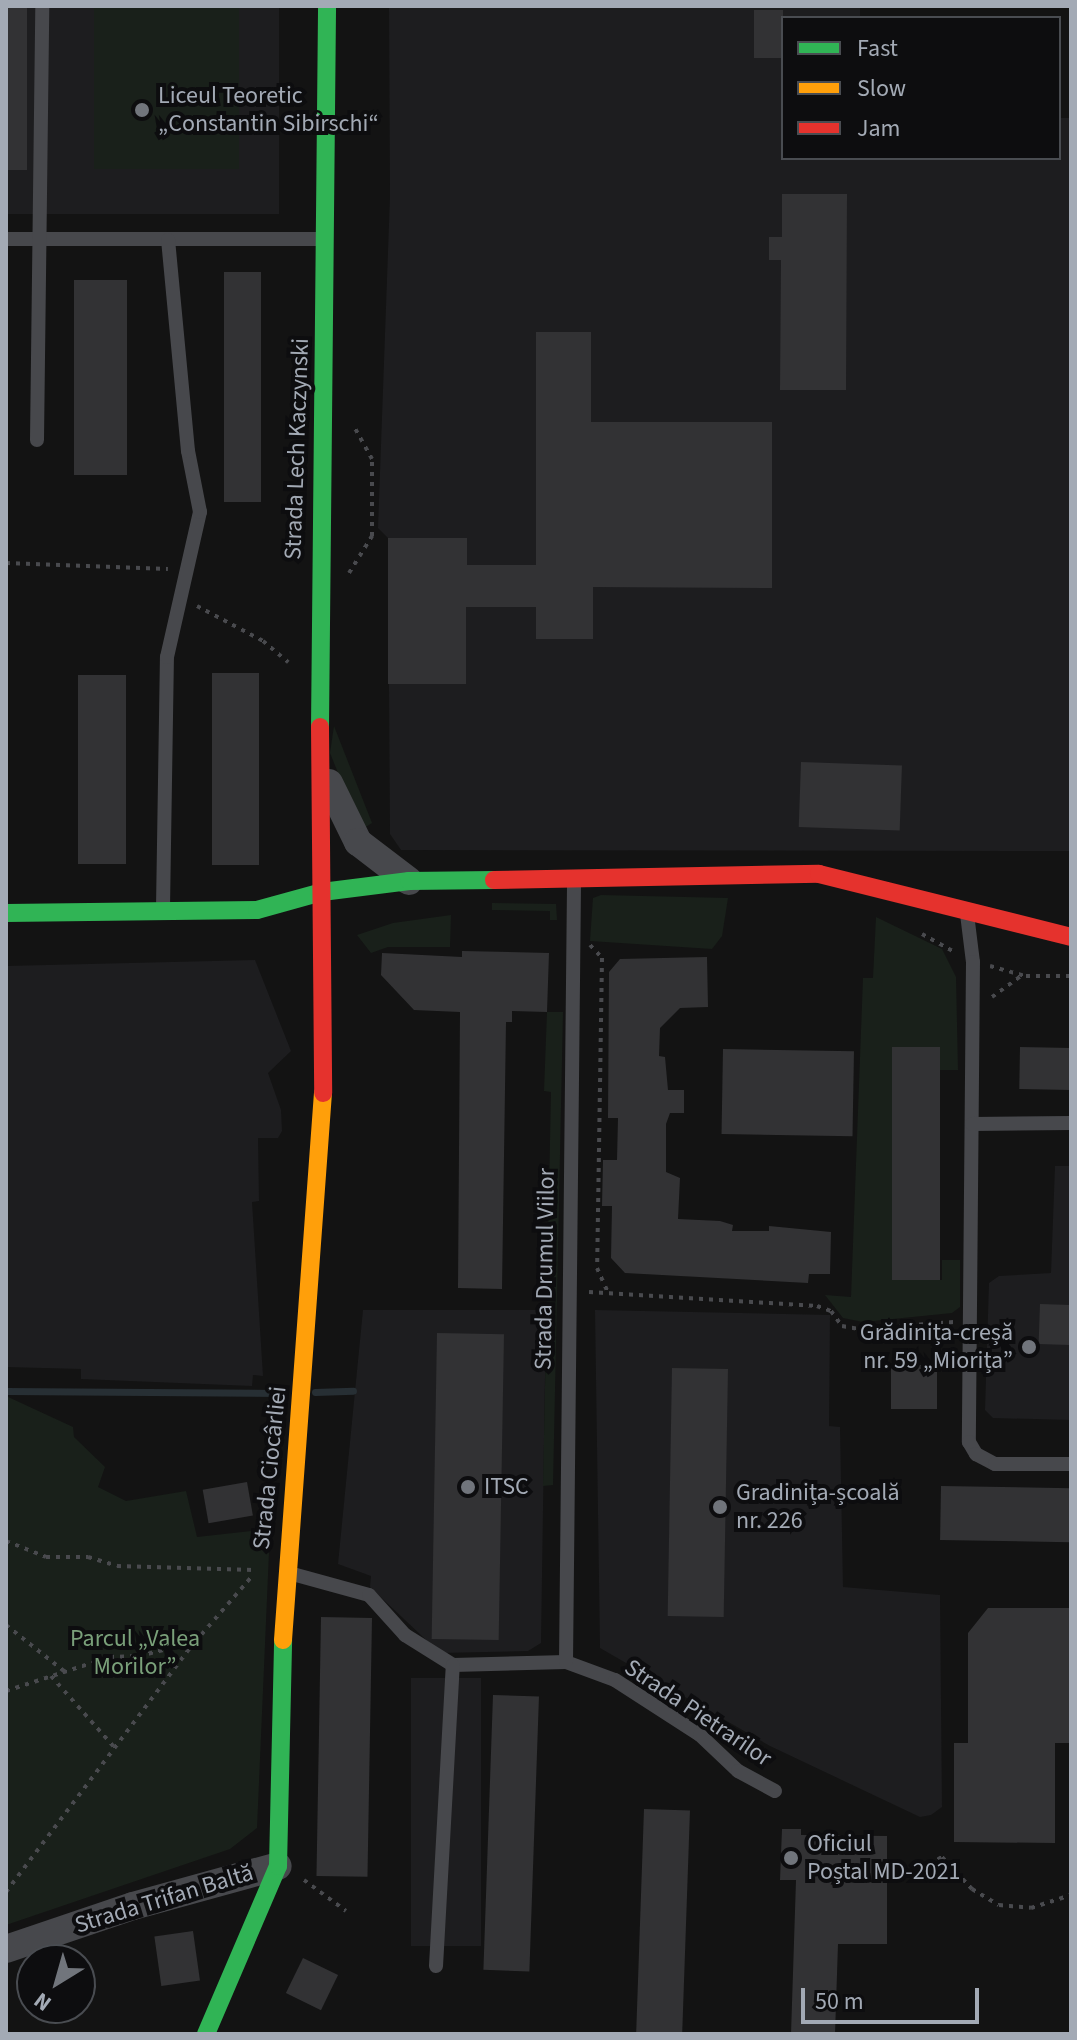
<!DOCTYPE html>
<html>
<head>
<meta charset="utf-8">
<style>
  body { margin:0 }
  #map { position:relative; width:1077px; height:2040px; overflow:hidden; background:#131313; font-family:"Source Sans 3",sans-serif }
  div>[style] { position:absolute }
  .built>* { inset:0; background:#1d1d1f; transform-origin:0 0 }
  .green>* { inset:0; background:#19201a; transform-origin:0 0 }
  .stream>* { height:7px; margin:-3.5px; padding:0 3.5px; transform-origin:3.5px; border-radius:3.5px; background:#272f34 }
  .building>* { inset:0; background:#323234; transform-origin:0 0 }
  .path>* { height:4px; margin-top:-2px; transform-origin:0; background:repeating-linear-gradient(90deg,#494a4e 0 4px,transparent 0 10px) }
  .lane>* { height:14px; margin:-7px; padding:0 7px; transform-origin:7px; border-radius:7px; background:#47484c }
  .street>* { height:28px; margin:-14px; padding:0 14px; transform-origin:14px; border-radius:14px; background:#47484c }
  .fast>* { height:18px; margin:-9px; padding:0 9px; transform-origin:9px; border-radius:9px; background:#30b455 }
  .slow>* { height:18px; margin:-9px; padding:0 9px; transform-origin:9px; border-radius:9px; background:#ff9f0a }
  .jam>* { height:18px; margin:-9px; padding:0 9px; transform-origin:9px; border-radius:9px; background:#e5322d }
  .dots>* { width:22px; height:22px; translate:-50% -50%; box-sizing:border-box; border:4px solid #0d0d0f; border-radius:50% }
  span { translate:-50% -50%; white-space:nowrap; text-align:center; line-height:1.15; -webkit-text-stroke:8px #0d0d0f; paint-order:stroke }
  .poi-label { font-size:24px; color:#a3aab5 }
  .left { translate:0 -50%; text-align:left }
  .right { translate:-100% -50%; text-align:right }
  .street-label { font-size:24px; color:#a3aab5 }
  .park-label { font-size:24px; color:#7aa07a }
  .frame { position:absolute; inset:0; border:8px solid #a3aab5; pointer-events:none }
  .legend { position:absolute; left:781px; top:16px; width:280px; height:144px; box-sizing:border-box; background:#0d0d0f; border:2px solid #494c51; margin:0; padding:10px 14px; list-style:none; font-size:24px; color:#a3aab5 }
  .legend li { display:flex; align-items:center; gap:16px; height:40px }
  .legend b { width:40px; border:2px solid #494c51 }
  .north { position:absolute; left:16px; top:1944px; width:80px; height:80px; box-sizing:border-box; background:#0d0d0f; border:2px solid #494c51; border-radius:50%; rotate:217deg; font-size:22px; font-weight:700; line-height:32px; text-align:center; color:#a3aab5 }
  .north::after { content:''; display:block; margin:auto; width:28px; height:36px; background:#71757c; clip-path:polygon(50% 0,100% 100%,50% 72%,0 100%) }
  .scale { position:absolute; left:801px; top:1988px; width:178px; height:36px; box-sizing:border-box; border:4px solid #a3aab5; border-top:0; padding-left:10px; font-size:24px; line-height:28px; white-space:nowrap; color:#a3aab5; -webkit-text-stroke:6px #0d0d0f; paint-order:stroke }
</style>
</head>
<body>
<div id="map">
  <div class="built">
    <div style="left:6px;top:6px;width:273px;height:208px"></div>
    <div style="clip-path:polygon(389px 6px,860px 6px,860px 18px,783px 18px,783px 158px,1059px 158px,1059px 118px,1071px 118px,1071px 851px,401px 850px,390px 834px,388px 538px,378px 528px,390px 196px)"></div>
    <div style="clip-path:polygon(255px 960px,291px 1051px,268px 1073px,281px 1110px,282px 1131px,278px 1138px,258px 1138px,259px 1201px,252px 1202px,263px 1376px,253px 1375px,252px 1386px,81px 1379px,81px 1369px,6px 1367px,6px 966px)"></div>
    <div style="clip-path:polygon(1055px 1166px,1071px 1166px,1071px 1420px,993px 1418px,985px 1410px,989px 1283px,999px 1276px,1051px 1273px)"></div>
    <div style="clip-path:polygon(363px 1310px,546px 1310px,541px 1643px,528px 1651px,440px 1653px,370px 1587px,371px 1576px,338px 1564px)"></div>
    <div style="clip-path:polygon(595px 1310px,830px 1315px,829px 1426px,840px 1427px,843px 1587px,940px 1595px,942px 1807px,931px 1815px,920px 1817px,770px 1746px,600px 1648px)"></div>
    <div style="left:411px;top:1678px;width:70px;height:268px"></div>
  </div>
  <div class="green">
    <div style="left:94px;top:6px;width:145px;height:163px"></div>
    <div style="clip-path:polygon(334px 726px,372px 823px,361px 830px,330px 753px)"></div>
    <div style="clip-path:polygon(601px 895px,728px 898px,722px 936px,712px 949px,590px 941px,593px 898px)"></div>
    <div style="clip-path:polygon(492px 903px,556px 904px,557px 920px,550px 920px,550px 911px,492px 910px)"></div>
    <div style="clip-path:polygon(451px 915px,450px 947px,388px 947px,371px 953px,357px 935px,393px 923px)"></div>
    <div style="clip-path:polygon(876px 917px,942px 949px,956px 977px,958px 1070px,940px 1070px,940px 1047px,892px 1047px,894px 1279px,942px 1280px,942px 1260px,960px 1260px,960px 1307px,952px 1313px,863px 1322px,843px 1318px,825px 1295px,851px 1297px,863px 978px,873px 978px)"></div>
    <div style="clip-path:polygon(547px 1012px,563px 1012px,553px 1485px,543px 1486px,551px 1092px,544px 1091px)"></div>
    <div style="clip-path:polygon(6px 1396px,73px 1427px,74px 1437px,105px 1467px,98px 1487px,126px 1501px,186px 1491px,197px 1537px,270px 1529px,257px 1828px,230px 1849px,6px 1925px)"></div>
  </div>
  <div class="stream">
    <div style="left:6px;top:1391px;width:275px;rotate:0.4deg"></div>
    <div style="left:315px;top:1392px;width:38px;rotate:-2deg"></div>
  </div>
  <div class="building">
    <div style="left:6px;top:6px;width:21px;height:164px"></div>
    <div style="left:754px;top:10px;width:29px;height:48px"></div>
    <div style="clip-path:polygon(782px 194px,847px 194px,846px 390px,780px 390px,781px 260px,769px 260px,769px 237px,782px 237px)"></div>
    <div style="left:224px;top:272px;width:37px;height:230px"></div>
    <div style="left:74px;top:280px;width:53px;height:195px"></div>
    <div style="clip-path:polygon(536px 332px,591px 332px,591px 422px,772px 422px,772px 588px,593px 587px,593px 639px,536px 639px,536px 607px,466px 607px,466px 684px,388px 684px,388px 538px,467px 538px,467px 565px,536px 565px)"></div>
    <div style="left:212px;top:673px;width:47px;height:192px"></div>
    <div style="left:78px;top:675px;width:48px;height:189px"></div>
    <div style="left:801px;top:762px;width:101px;height:65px;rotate:2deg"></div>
    <div style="clip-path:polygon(462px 951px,549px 953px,547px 1012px,512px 1011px,512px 1022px,506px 1022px,502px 1289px,458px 1288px,460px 1012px,414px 1010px,381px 975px,382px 953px,462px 957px)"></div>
    <div style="clip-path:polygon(707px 957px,708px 1007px,680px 1008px,660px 1028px,659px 1056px,665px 1057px,668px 1090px,684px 1090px,684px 1113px,670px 1113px,666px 1124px,666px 1172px,680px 1178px,678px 1219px,720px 1221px,733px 1225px,732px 1231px,769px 1231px,769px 1226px,831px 1232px,830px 1274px,809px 1274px,808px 1283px,625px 1273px,611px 1258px,612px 1206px,602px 1206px,603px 1160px,617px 1160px,618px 1118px,608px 1118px,609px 972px,620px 959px)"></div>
    <div style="left:892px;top:1047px;width:48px;height:233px"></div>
    <div style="left:1020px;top:1047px;width:51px;height:42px;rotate:1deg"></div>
    <div style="left:723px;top:1049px;width:131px;height:85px;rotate:1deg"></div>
    <div style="left:1040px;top:1304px;width:31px;height:40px;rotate:2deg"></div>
    <div style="left:437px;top:1333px;width:67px;height:306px;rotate:1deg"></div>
    <div style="left:937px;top:1365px;width:44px;height:46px;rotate:90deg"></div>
    <div style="left:672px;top:1368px;width:56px;height:248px;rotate:1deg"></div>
    <div style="left:247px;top:1482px;width:34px;height:45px;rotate:80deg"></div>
    <div style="left:941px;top:1486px;width:130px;height:54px;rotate:1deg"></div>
    <div style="clip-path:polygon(988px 1608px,1071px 1608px,1071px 1743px,1055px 1743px,1055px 1843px,954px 1842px,954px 1743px,968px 1743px,968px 1633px)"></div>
    <div style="left:321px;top:1617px;width:51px;height:259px;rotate:1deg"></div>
    <div style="left:493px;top:1695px;width:46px;height:275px;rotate:2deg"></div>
    <div style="left:644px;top:1809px;width:46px;height:225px;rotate:2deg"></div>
    <div style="clip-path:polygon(782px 1829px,801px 1829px,801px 1835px,887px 1836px,887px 1944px,838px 1944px,835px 2034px,791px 2034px,796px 1880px,780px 1880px)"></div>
    <div style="left:193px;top:1931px;width:50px;height:39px;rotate:82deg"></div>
    <div style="left:303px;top:1958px;width:39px;height:39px;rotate:26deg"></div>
  </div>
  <div class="path">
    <div style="left:6px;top:563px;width:162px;rotate:2.1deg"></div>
    <div style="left:349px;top:573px;width:44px;rotate:-58.1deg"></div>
    <div style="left:372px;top:536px;width:77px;rotate:-90deg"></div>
    <div style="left:372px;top:459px;width:35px;rotate:-119deg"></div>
    <div style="left:197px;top:606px;width:75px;rotate:27.9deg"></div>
    <div style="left:263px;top:641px;width:33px;rotate:40deg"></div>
    <div style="left:922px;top:934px;width:35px;rotate:29deg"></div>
    <div style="left:590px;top:945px;width:18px;rotate:47deg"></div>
    <div style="left:602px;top:958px;width:310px;rotate:90.9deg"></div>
    <div style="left:597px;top:1268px;width:27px;rotate:66deg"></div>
    <div style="left:990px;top:966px;width:37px;rotate:16deg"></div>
    <div style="left:1026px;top:976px;width:45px"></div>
    <div style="left:992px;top:997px;width:37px;rotate:-36deg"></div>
    <div style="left:589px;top:1292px;width:228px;rotate:3.5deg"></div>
    <div style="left:817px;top:1306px;width:15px;rotate:20deg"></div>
    <div style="left:831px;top:1311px;width:19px;rotate:54deg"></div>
    <div style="left:842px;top:1326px;width:17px;rotate:10deg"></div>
    <div style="left:859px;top:1329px;width:95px;rotate:-4.2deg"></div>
    <div style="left:6px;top:1541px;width:43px;rotate:21.8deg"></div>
    <div style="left:46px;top:1557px;width:42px"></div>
    <div style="left:88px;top:1557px;width:30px;rotate:17deg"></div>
    <div style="left:117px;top:1566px;width:137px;rotate:1.7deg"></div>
    <div style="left:6px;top:1625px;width:75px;rotate:38.5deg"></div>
    <div style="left:51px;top:1676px;width:96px;rotate:48.4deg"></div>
    <div style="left:6px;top:1691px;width:109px;rotate:-18.1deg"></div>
    <div style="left:110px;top:1657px;width:29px;rotate:-2deg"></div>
    <div style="left:139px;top:1656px;width:58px;rotate:-14deg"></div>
    <div style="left:195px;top:1642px;width:89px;rotate:-49.1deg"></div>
    <div style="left:921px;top:1870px;width:25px;rotate:-32deg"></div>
    <div style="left:942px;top:1857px;width:44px;rotate:46.8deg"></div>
    <div style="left:972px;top:1889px;width:31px;rotate:31deg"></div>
    <div style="left:999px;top:1905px;width:32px;rotate:5deg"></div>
    <div style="left:1031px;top:1908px;width:42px;rotate:-18deg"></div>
    <div style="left:304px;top:1880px;width:52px;rotate:36.4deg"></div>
    <div style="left:6px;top:1892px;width:311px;rotate:-53deg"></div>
  </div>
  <div class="lane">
    <div style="left:6px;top:239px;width:317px"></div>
    <div style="left:37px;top:440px;width:434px;rotate:-89.3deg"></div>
    <div style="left:163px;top:908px;width:251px;rotate:-89.1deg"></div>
    <div style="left:167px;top:657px;width:149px;rotate:-77.2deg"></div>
    <div style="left:200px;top:512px;width:62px;rotate:-101.1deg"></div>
    <div style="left:188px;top:451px;width:212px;rotate:-95.4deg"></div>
    <div style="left:967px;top:914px;width:48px;rotate:82.9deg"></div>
    <div style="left:973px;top:962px;width:480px;rotate:90.5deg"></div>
    <div style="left:969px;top:1442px;width:14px;rotate:60deg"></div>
    <div style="left:976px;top:1454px;width:21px;rotate:28deg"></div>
    <div style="left:995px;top:1464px;width:76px"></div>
    <div style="left:972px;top:1124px;width:99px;rotate:-0.6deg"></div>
    <div style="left:289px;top:1573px;width:83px;rotate:15.4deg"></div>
    <div style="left:369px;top:1595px;width:54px;rotate:48deg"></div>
    <div style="left:405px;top:1635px;width:57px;rotate:32deg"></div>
    <div style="left:453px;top:1665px;width:113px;rotate:-1.5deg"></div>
    <div style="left:566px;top:1662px;width:52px;rotate:20.2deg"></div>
    <div style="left:615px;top:1680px;width:101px;rotate:32.9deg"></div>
    <div style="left:700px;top:1735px;width:52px;rotate:43.5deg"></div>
    <div style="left:738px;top:1771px;width:42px;rotate:28.4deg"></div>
    <div style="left:566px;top:1662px;width:783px;rotate:-89.41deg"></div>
    <div style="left:436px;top:1966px;width:301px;rotate:-86.8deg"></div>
  </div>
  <div class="street">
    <div style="left:329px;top:783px;width:66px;rotate:63.8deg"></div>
    <div style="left:358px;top:842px;width:64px;rotate:37.4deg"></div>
    <div style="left:6px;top:1949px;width:134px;rotate:-18.7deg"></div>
    <div style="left:133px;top:1906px;width:150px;rotate:-15.4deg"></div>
  </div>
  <div class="fast">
    <div style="left:320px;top:727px;width:721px;rotate:-89.44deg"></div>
    <div style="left:6px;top:913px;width:251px;rotate:-0.7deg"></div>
    <div style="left:257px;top:910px;width:67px;rotate:-15.5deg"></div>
    <div style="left:322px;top:892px;width:88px;rotate:-7.2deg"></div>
    <div style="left:409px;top:881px;width:85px;rotate:-0.7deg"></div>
    <div style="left:206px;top:2034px;width:183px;rotate:-66.8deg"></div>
    <div style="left:278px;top:1866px;width:226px;rotate:-88.7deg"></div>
  </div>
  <div class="slow">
    <div style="left:283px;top:1640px;width:548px;rotate:-85.82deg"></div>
  </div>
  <div class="jam">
    <div style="left:320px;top:727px;width:366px;rotate:89.5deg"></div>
    <div style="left:494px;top:880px;width:325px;rotate:-1.1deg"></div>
    <div style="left:819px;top:874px;width:260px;rotate:14deg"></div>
  </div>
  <div class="dots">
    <div style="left:142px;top:110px;background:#71757c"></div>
    <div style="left:1029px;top:1347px;background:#71757c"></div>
    <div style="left:468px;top:1487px;background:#71757c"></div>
    <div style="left:720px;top:1507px;background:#71757c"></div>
    <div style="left:791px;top:1858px;background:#71757c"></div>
  </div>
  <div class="poi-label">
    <span class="left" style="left:158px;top:110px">Liceul Teoretic<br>„Constantin Sibirschi“</span>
    <span class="right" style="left:1013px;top:1347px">Grădinița-creșă<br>nr. 59 „Miorița”</span>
    <span class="left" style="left:484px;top:1487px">ITSC</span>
    <span class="left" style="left:736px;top:1507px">Gradinița-școală<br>nr. 226</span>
    <span class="left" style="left:807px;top:1858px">Oficiul<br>Poștal MD-2021</span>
  </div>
  <div class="street-label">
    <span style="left:297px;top:449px;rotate:-88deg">Strada Lech Kaczynski</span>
    <span style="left:545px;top:1269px;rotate:-89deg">Strada Drumul Viilor</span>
    <span style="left:270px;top:1468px;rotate:-84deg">Strada Ciocârliei</span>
    <span style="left:698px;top:1713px;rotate:34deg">Strada Pietrarilor</span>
    <span style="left:164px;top:1899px;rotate:-17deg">Strada Trifan Baltă</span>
  </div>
  <div class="park-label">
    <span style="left:135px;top:1653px">Parcul „Valea<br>Morilor”</span>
  </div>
  <div class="frame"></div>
  <ul class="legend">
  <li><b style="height:10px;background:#30b455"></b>Fast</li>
  <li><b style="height:10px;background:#ff9f0a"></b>Slow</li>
  <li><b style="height:10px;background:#e5322d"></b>Jam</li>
  </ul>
  <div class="north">N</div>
  <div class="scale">50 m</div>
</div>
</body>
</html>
